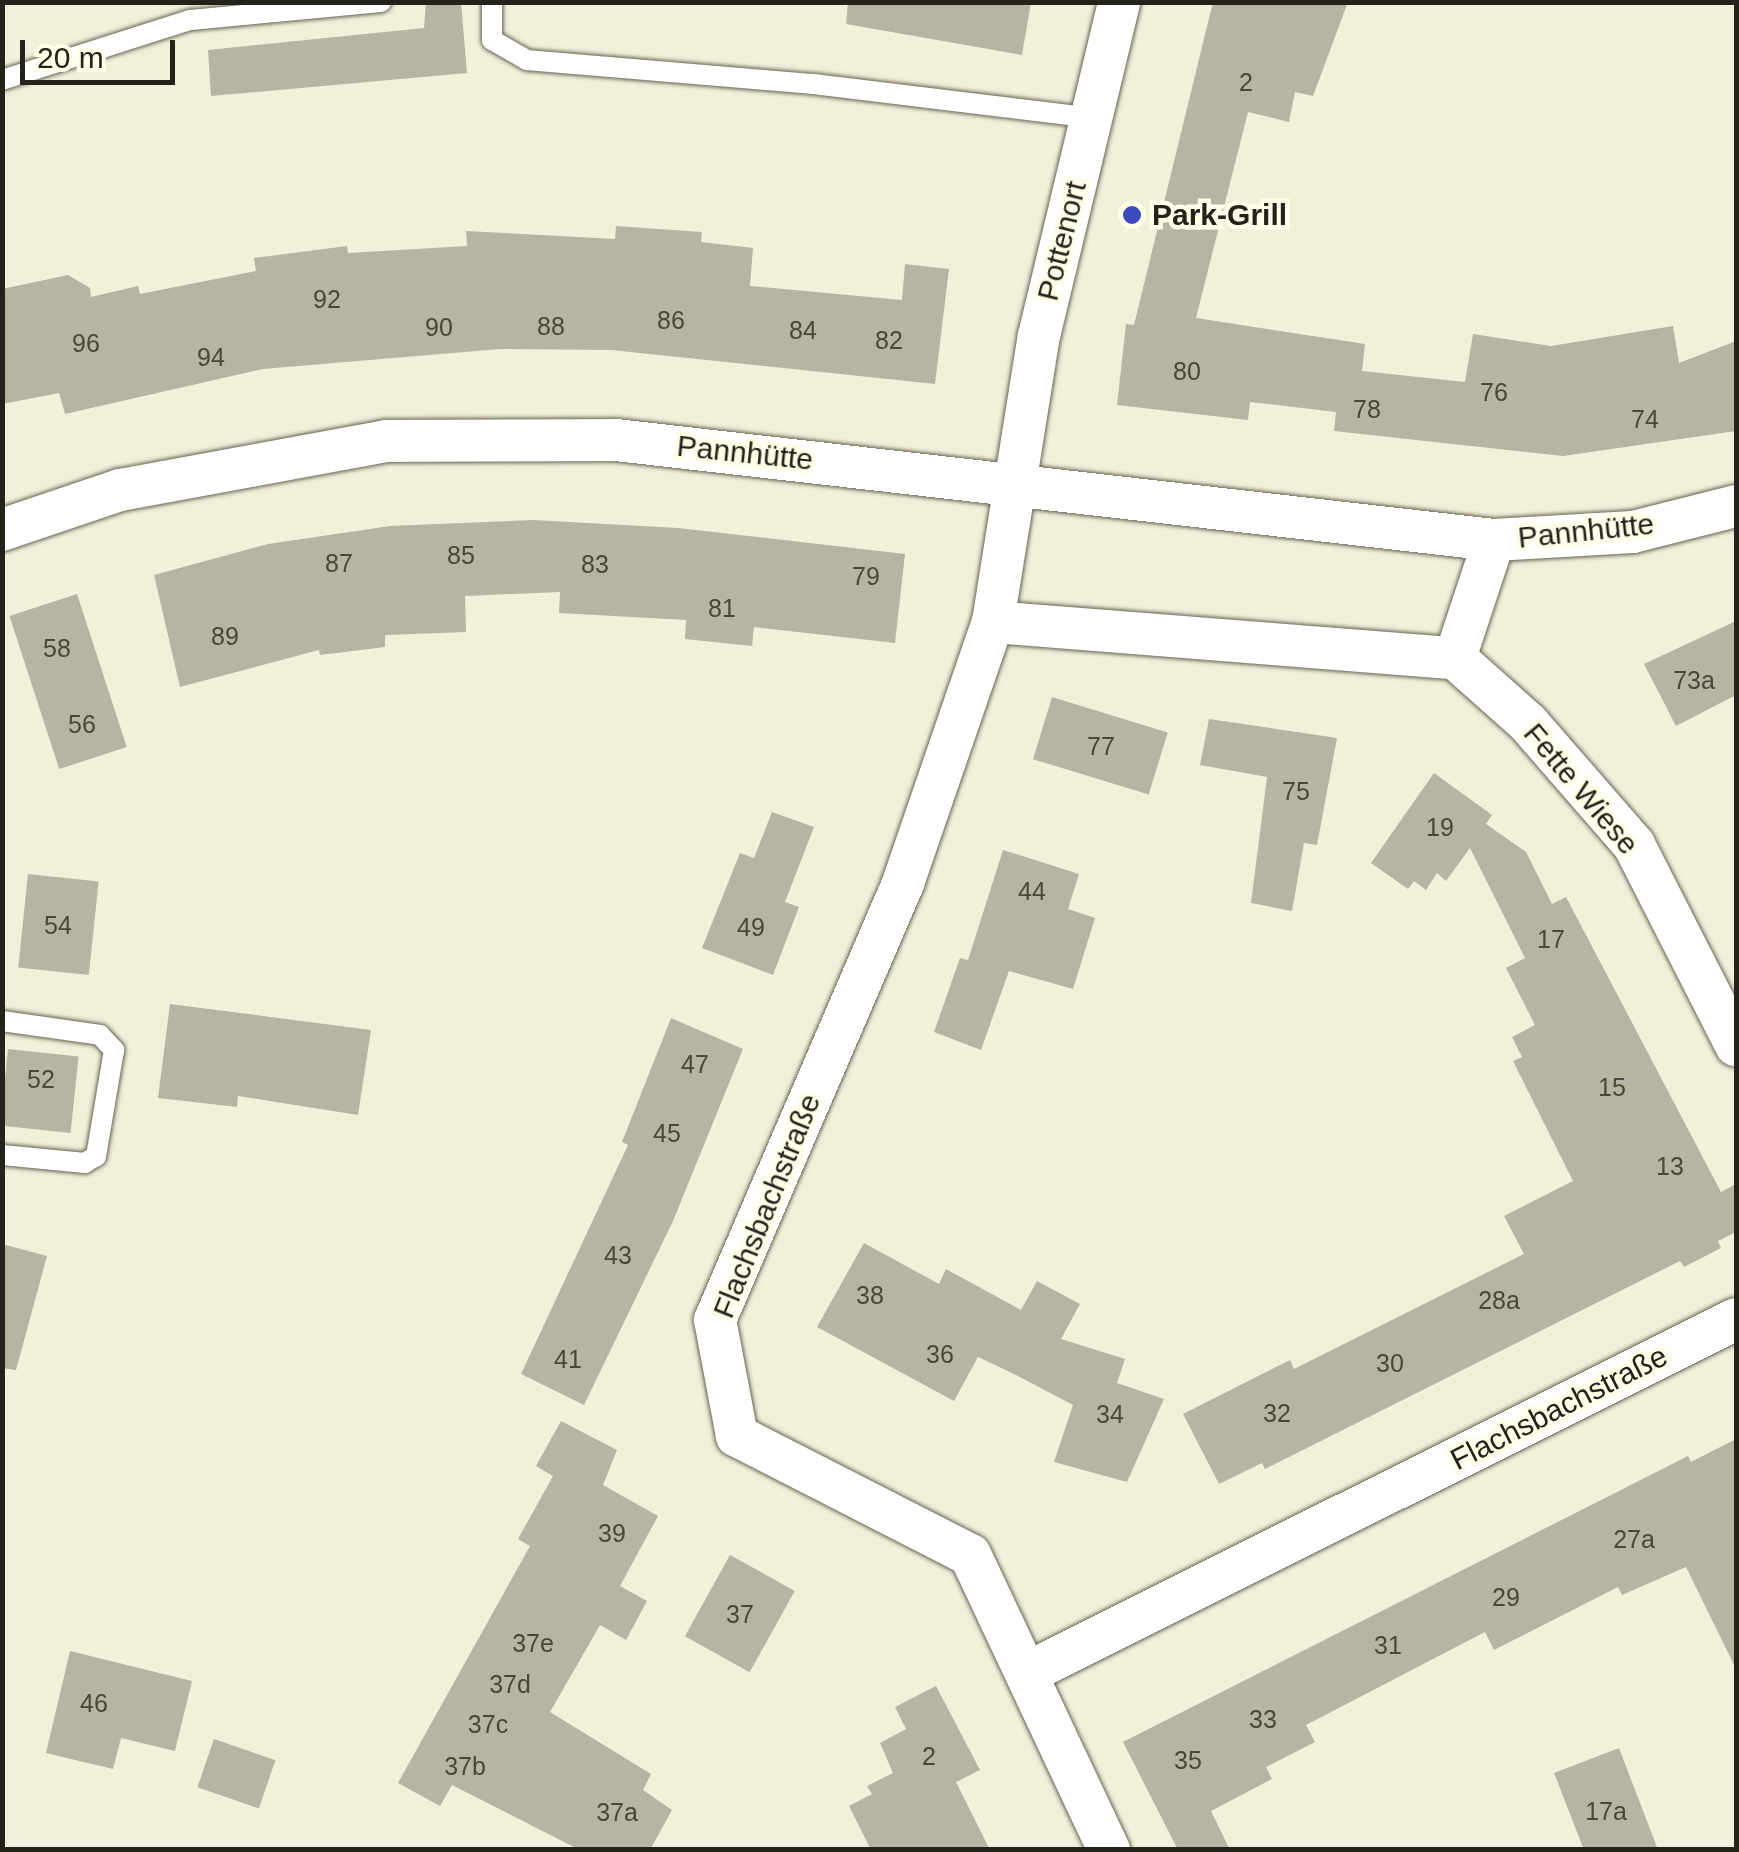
<!DOCTYPE html>
<html>
<head>
<meta charset="utf-8">
<style>
  body { margin:0 }
  #map { position:relative; width:1739px; height:1852px; overflow:hidden; background:#f2f0db; font-family:Helvetica,sans-serif }
  div>[style] { position:absolute }
  .building>* { inset:0; background:#b7b5a1; transform-origin:0 0 }
  .roads { filter:drop-shadow(0 0 2px #676553) drop-shadow(0 0 2px #676553) }
  .service>* { height:20px; margin:-10px; padding:0 10px; transform-origin:10px; border-radius:10px; background:#fff }
  .minor>* { height:42px; margin:-21px; padding:0 21px; transform-origin:21px; border-radius:21px; background:#fff }
  .dots>* { width:28px; height:28px; translate:-50% -50%; box-sizing:border-box; border:5px solid #fffde8; border-radius:50% }
  span { translate:-50% -50%; white-space:nowrap; text-align:center; line-height:1.15; -webkit-text-stroke:9px #fffde8; paint-order:stroke }
  .number-label { font-size:25px; color:#48473c }
  .number-label span { -webkit-text-stroke-width:0 }
  .poi-label { font-size:30px; color:#23221b; font-weight:700 }
  .left { translate:0 -50%; text-align:left }
  .street-label { font-size:30px; color:#23221b }
  .frame { position:absolute; inset:0; border:5px solid #23221b; pointer-events:none }
  .scale { position:absolute; left:20px; top:40px; width:155px; height:45px; box-sizing:border-box; border:5px solid #23221b; border-top:0; padding-left:12px; font-size:30px; line-height:35px; white-space:nowrap; color:#23221b; -webkit-text-stroke:8px #fffde8; paint-order:stroke }
</style>
</head>
<body>
<div id="map">
  <div class="building">
    <div style="clip-path:polygon(426px 2px,461px 2px,467px 73px,211px 96px,208px 50px,424px 28px)"></div>
    <div style="clip-path:polygon(848px 2px,1031px 2px,1022px 55px,846px 24px)"></div>
    <div style="clip-path:polygon(1213px 2px,1348px 2px,1313px 96px,1295px 92px,1289px 122px,1248px 112px,1196px 318px,1365px 344px,1362px 371px,1465px 382px,1473px 334px,1551px 346px,1673px 326px,1679px 363px,1736px 341px,1736px 431px,1563px 456px,1334px 431px,1336px 412px,1250px 402px,1248px 420px,1117px 405px,1126px 324px,1134px 325px)"></div>
    <div style="clip-path:polygon(616px 226px,702px 232px,701px 242px,753px 248px,750px 286px,902px 300px,905px 264px,949px 269px,935px 384px,611px 350px,500px 349px,263px 369px,65px 414px,59px 393px,2px 404px,2px 289px,68px 275px,90px 288px,91px 297px,138px 286px,140px 294px,256px 271px,254px 258px,347px 246px,348px 253px,467px 246px,466px 231px,615px 239px)"></div>
    <div style="clip-path:polygon(533px 520px,678px 528px,905px 554px,895px 643px,754px 627px,752px 646px,685px 639px,686px 620px,559px 613px,560px 592px,465px 596px,466px 632px,385px 635px,385px 647px,320px 655px,319px 650px,180px 687px,154px 575px,268px 544px,390px 526px)"></div>
    <div style="left:77px;top:594px;width:161px;height:71px;rotate:72deg"></div>
    <div style="clip-path:polygon(1736px 621px,1736px 695px,1676px 726px,1644px 664px)"></div>
    <div style="left:1052px;top:697px;width:121px;height:65px;rotate:17deg"></div>
    <div style="clip-path:polygon(1209px 719px,1337px 738px,1317px 845px,1304px 843px,1292px 911px,1251px 903px,1267px 777px,1200px 765px)"></div>
    <div style="clip-path:polygon(1434px 773px,1492px 815px,1486px 824px,1526px 852px,1552px 904px,1566px 897px,1721px 1192px,1736px 1184px,1736px 1232px,1718px 1241px,1721px 1248px,1684px 1267px,1680px 1261px,1265px 1469px,1262px 1463px,1219px 1484px,1183px 1414px,1290px 1360px,1294px 1369px,1524px 1254px,1504px 1216px,1573px 1181px,1513px 1061px,1522px 1057px,1512px 1037px,1535px 1025px,1506px 968px,1525px 958px,1470px 848px,1446px 881px,1437px 873px,1426px 890px,1414px 881px,1408px 889px,1371px 863px)"></div>
    <div style="clip-path:polygon(772px 812px,814px 827px,785px 902px,799px 907px,773px 975px,702px 948px,740px 853px,754px 858px)"></div>
    <div style="clip-path:polygon(1003px 850px,1079px 874px,1068px 909px,1095px 918px,1073px 989px,1009px 971px,981px 1050px,934px 1032px,960px 958px,968px 960px)"></div>
    <div style="left:28px;top:874px;width:71px;height:94px;rotate:6deg"></div>
    <div style="clip-path:polygon(170px 1004px,371px 1030px,358px 1115px,238px 1096px,237px 1107px,158px 1098px)"></div>
    <div style="clip-path:polygon(671px 1018px,743px 1049px,673px 1221px,584px 1405px,521px 1374px,628px 1145px,622px 1142px)"></div>
    <div style="left:8px;top:1049px;width:71px;height:77px;rotate:6deg"></div>
    <div style="clip-path:polygon(864px 1243px,939px 1284px,946px 1269px,1021px 1310px,1037px 1281px,1080px 1304px,1061px 1339px,1125px 1359px,1117px 1383px,1164px 1399px,1127px 1482px,1054px 1462px,1073px 1405px,1014px 1374px,978px 1357px,954px 1401px,817px 1327px)"></div>
    <div style="clip-path:polygon(2px 1244px,47px 1256px,16px 1370px,2px 1368px)"></div>
    <div style="clip-path:polygon(561px 1421px,617px 1450px,603px 1485px,658px 1516px,620px 1586px,647px 1601px,626px 1640px,600px 1625px,550px 1712px,651px 1774px,643px 1790px,672px 1810px,650px 1850px,580px 1850px,452px 1785px,440px 1806px,398px 1783px,530px 1546px,518px 1539px,553px 1476px,536px 1466px)"></div>
    <div style="clip-path:polygon(1736px 1439px,1736px 1669px,1686px 1567px,1622px 1595px,1618px 1587px,1494px 1650px,1485px 1632px,1306px 1725px,1315px 1742px,1266px 1767px,1272px 1779px,1211px 1811px,1230px 1850px,1178px 1850px,1123px 1742px,1688px 1456px,1691px 1462px)"></div>
    <div style="left:730px;top:1555px;width:74px;height:93px;rotate:29deg"></div>
    <div style="clip-path:polygon(70px 1651px,192px 1681px,175px 1751px,121px 1738px,113px 1769px,46px 1753px)"></div>
    <div style="clip-path:polygon(936px 1686px,980px 1770px,956px 1782px,990px 1850px,871px 1850px,849px 1806px,872px 1794px,867px 1786px,893px 1773px,880px 1743px,906px 1729px,895px 1707px)"></div>
    <div style="left:214px;top:1739px;width:65px;height:51px;rotate:19deg"></div>
    <div style="clip-path:polygon(1619px 1748px,1658px 1850px,1584px 1850px,1554px 1773px)"></div>
  </div>
  <div class="roads">
    <div class="service">
      <div style="left:492px;top:2px;width:38px;rotate:90deg"></div>
      <div style="left:492px;top:40px;width:40px;rotate:29.7deg"></div>
      <div style="left:527px;top:60px;width:287px;rotate:4.8deg"></div>
      <div style="left:813px;top:84px;width:281px;rotate:6.9deg"></div>
      <div style="left:2px;top:80px;width:197px;rotate:-17.7deg"></div>
      <div style="left:190px;top:20px;width:192px;rotate:-5.4deg"></div>
      <div style="left:2px;top:1021px;width:99px;rotate:8.1deg"></div>
      <div style="left:100px;top:1035px;width:21px;rotate:47deg"></div>
      <div style="left:114px;top:1050px;width:108px;rotate:99.6deg"></div>
      <div style="left:96px;top:1156px;width:13px;rotate:148deg"></div>
      <div style="left:85px;top:1163px;width:83px;rotate:-174.5deg"></div>
    </div>
    <div class="minor">
      <div style="left:2px;top:530px;width:125px;rotate:-18.7deg"></div>
      <div style="left:120px;top:490px;width:270px;rotate:-10.4deg"></div>
      <div style="left:386px;top:441px;width:230px;rotate:-0.2deg"></div>
      <div style="left:616px;top:440px;width:884px;rotate:6.5deg"></div>
      <div style="left:1494px;top:540px;width:139px;rotate:-3.3deg"></div>
      <div style="left:1633px;top:532px;width:106px;rotate:-14.2deg"></div>
      <div style="left:993px;top:622px;width:463px;rotate:4.5deg"></div>
      <div style="left:1455px;top:658px;width:124px;rotate:-71.7deg"></div>
      <div style="left:1455px;top:658px;width:98px;rotate:41.7deg"></div>
      <div style="left:1528px;top:723px;width:162px;rotate:49deg"></div>
      <div style="left:1634px;top:845px;width:225px;rotate:63deg"></div>
      <div style="left:1027px;top:1673px;width:792px;rotate:-26.53deg"></div>
      <div style="left:1109px;top:1850px;width:326px;rotate:-115.2deg"></div>
      <div style="left:970px;top:1555px;width:262px;rotate:-152.9deg"></div>
      <div style="left:737px;top:1436px;width:118px;rotate:-100.7deg"></div>
      <div style="left:715px;top:1320px;width:476px;rotate:-66.7deg"></div>
      <div style="left:903px;top:883px;width:276px;rotate:-71deg"></div>
      <div style="left:993px;top:622px;width:290px;rotate:-80.9deg"></div>
      <div style="left:1039px;top:336px;width:343px;rotate:-76.5deg"></div>
    </div>
  </div>
  <div class="dots">
    <div style="left:1132px;top:215px;background:#3c4abe"></div>
  </div>
  <div class="number-label">
    <span style="left:1246px;top:82px">2</span>
    <span style="left:327px;top:299px">92</span>
    <span style="left:671px;top:320px">86</span>
    <span style="left:551px;top:326px">88</span>
    <span style="left:439px;top:327px">90</span>
    <span style="left:803px;top:330px">84</span>
    <span style="left:889px;top:340px">82</span>
    <span style="left:86px;top:343px">96</span>
    <span style="left:211px;top:357px">94</span>
    <span style="left:1187px;top:371px">80</span>
    <span style="left:1494px;top:392px">76</span>
    <span style="left:1367px;top:409px">78</span>
    <span style="left:1645px;top:419px">74</span>
    <span style="left:461px;top:555px">85</span>
    <span style="left:339px;top:563px">87</span>
    <span style="left:595px;top:564px">83</span>
    <span style="left:866px;top:576px">79</span>
    <span style="left:722px;top:608px">81</span>
    <span style="left:225px;top:636px">89</span>
    <span style="left:57px;top:648px">58</span>
    <span style="left:1694px;top:680px">73a</span>
    <span style="left:82px;top:724px">56</span>
    <span style="left:1101px;top:746px">77</span>
    <span style="left:1296px;top:791px">75</span>
    <span style="left:1440px;top:827px">19</span>
    <span style="left:1032px;top:891px">44</span>
    <span style="left:58px;top:925px">54</span>
    <span style="left:751px;top:927px">49</span>
    <span style="left:1551px;top:939px">17</span>
    <span style="left:695px;top:1064px">47</span>
    <span style="left:41px;top:1079px">52</span>
    <span style="left:1612px;top:1087px">15</span>
    <span style="left:667px;top:1133px">45</span>
    <span style="left:1670px;top:1166px">13</span>
    <span style="left:618px;top:1255px">43</span>
    <span style="left:870px;top:1295px">38</span>
    <span style="left:1499px;top:1300px">28a</span>
    <span style="left:940px;top:1354px">36</span>
    <span style="left:568px;top:1359px">41</span>
    <span style="left:1390px;top:1363px">30</span>
    <span style="left:1277px;top:1413px">32</span>
    <span style="left:1110px;top:1414px">34</span>
    <span style="left:612px;top:1533px">39</span>
    <span style="left:1634px;top:1539px">27a</span>
    <span style="left:1506px;top:1597px">29</span>
    <span style="left:740px;top:1614px">37</span>
    <span style="left:533px;top:1643px">37e</span>
    <span style="left:1388px;top:1645px">31</span>
    <span style="left:510px;top:1684px">37d</span>
    <span style="left:94px;top:1703px">46</span>
    <span style="left:1263px;top:1719px">33</span>
    <span style="left:488px;top:1724px">37c</span>
    <span style="left:929px;top:1756px">2</span>
    <span style="left:1188px;top:1760px">35</span>
    <span style="left:465px;top:1766px">37b</span>
    <span style="left:1606px;top:1811px">17a</span>
    <span style="left:617px;top:1812px">37a</span>
  </div>
  <div class="poi-label">
    <span class="left" style="left:1152px;top:215px">Park-Grill</span>
  </div>
  <div class="street-label">
    <span style="left:1062px;top:241px;rotate:-76deg">Pottenort</span>
    <span style="left:745px;top:453px;rotate:6deg">Pannhütte</span>
    <span style="left:1586px;top:531px;rotate:-6deg">Pannhütte</span>
    <span style="left:1581px;top:789px;rotate:50deg">Fette Wiese</span>
    <span style="left:767px;top:1206px;rotate:-68deg">Flachsbachstraße</span>
    <span style="left:1559px;top:1408px;rotate:-27deg">Flachsbachstraße</span>
  </div>
  <div class="frame"></div>
  <div class="scale">20 m</div>
</div>
</body>
</html>
